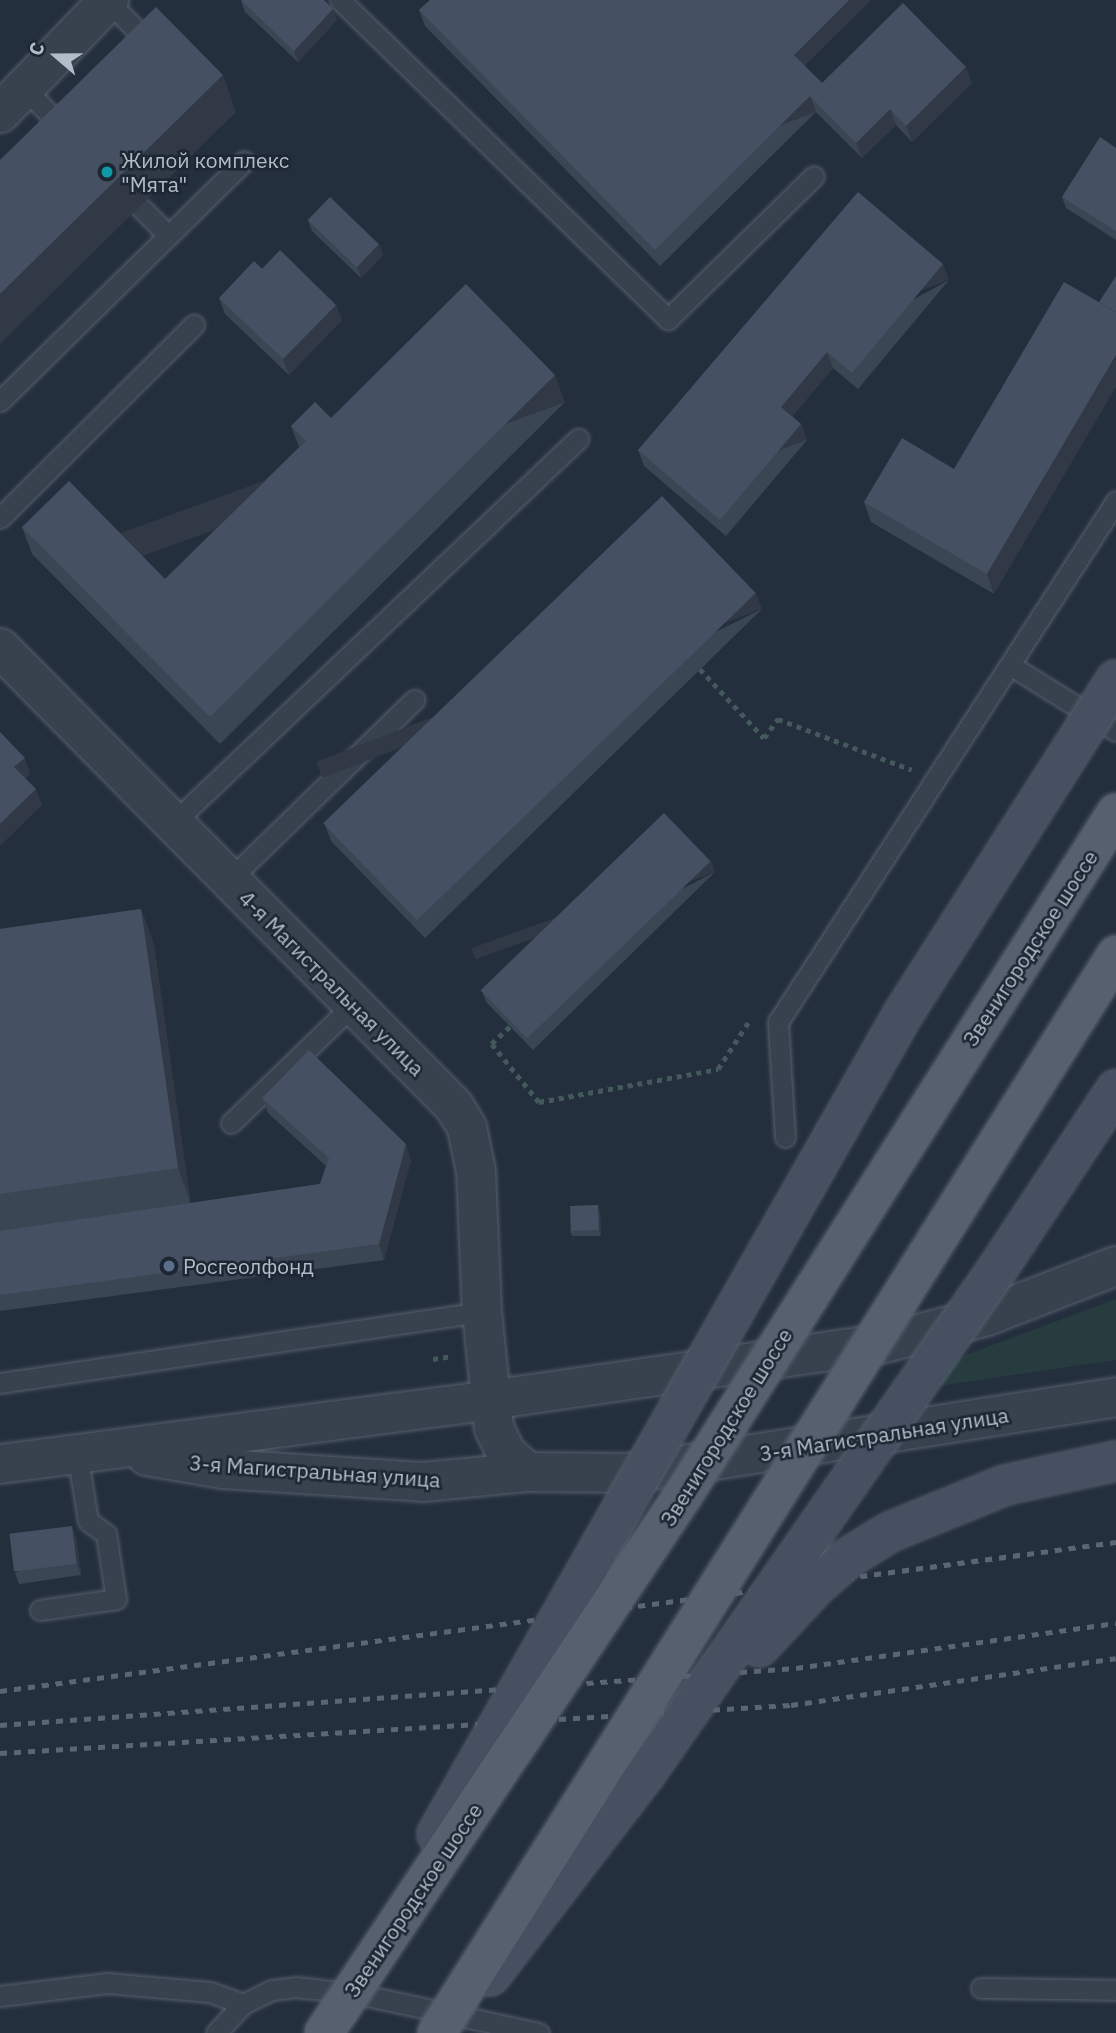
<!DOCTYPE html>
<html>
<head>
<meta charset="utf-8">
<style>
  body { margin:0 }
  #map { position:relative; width:1116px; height:2033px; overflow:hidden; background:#242f3e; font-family:"IBM Plex Sans",sans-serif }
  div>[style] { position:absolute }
  .green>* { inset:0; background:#263c3f }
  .path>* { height:4.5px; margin-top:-2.25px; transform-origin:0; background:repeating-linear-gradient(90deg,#44595c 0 5px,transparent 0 10px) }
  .roads { filter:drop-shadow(0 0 2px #565f6c) drop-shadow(0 0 2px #565f6c) }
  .service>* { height:19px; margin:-9.5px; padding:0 9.5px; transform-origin:9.5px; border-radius:9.5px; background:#38414e }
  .minor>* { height:38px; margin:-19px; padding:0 19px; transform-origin:19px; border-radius:19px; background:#38414e }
  .tertiary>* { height:38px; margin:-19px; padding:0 19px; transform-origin:19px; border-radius:19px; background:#38414e }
  .rail>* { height:5px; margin-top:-2.5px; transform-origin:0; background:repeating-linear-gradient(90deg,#5a6575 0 7px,transparent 0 14px) }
  .bridges { filter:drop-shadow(0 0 2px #565f6c) drop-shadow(0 0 2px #565f6c) }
  .secondary-bridge>* { height:38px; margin:-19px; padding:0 19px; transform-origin:19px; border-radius:19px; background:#465061 }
  .primary-bridge>* { height:38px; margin:-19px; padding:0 19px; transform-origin:19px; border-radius:19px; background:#56606e }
  .wall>* { inset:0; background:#3b4654 }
  .shaded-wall>* { inset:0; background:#303945; transform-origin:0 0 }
  .building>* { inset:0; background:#455162; transform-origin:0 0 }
  .dots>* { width:19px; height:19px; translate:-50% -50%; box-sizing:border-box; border:4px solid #1d2633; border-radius:50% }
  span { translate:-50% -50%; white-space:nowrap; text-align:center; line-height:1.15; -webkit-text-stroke:5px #1d2633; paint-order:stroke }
  .poi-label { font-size:21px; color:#b4bcc9 }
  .left { translate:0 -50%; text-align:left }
  .street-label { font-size:21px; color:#b4bcc9 }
  .north { position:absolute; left:21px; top:21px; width:70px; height:70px; -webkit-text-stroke:5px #1d2633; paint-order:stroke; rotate:290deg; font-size:19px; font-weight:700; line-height:28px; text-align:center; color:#b4bcc9 }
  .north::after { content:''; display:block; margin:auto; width:24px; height:32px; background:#b4bcc9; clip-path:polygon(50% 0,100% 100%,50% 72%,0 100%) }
</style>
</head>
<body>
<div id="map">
  <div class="green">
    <div style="clip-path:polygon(1116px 1299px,1116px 1360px,931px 1387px,950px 1361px)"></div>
  </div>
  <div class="path">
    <div style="left:700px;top:669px;width:94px;rotate:47.2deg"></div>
    <div style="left:764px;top:738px;width:24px;rotate:-54deg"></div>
    <div style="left:778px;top:719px;width:143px;rotate:20.8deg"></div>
    <div style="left:510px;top:1027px;width:25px;rotate:137deg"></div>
    <div style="left:492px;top:1044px;width:75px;rotate:51deg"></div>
    <div style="left:539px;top:1102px;width:182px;rotate:-10.4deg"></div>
    <div style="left:718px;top:1069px;width:57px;rotate:-57.1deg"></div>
    <div style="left:433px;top:1359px;width:19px;rotate:-9deg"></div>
  </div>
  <div class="roads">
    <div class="service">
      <div style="left:340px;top:0;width:458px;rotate:44.2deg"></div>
      <div style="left:668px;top:319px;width:204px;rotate:-44.4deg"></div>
      <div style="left:108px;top:1px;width:62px;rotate:45.7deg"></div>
      <div style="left:24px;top:88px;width:59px;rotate:45.7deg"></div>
      <div style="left:140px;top:207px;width:40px;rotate:45deg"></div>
      <div style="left:0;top:401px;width:342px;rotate:-44.5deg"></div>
      <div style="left:0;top:518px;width:274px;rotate:-44.9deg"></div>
      <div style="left:1010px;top:665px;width:125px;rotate:31.9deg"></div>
      <div style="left:172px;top:824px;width:560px;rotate:-43.48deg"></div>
      <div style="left:228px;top:881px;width:260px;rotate:-44.2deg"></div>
      <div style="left:231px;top:1123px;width:171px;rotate:-44.1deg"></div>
      <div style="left:785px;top:1137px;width:115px;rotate:-93.5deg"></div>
      <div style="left:778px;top:1022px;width:621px;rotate:-57.03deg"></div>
      <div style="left:0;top:1383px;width:487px;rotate:-8.4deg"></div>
      <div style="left:40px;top:1610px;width:77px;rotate:-8.2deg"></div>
      <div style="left:116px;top:1599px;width:66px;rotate:-98.7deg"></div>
      <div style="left:106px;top:1534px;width:22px;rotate:-144deg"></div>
      <div style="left:88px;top:1521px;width:69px;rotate:-99.2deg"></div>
      <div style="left:981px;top:1988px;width:135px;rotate:0.8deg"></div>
      <div style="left:0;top:1996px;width:108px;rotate:-6.9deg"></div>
      <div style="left:107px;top:1983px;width:103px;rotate:5deg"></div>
      <div style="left:210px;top:1992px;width:35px;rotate:20deg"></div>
      <div style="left:216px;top:2033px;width:40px;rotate:-47deg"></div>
      <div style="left:243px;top:2004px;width:32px;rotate:-26deg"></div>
      <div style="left:272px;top:1990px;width:24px;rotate:-7deg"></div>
      <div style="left:296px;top:1987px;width:62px;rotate:6.4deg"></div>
      <div style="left:358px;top:1994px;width:185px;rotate:12.2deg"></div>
    </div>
    <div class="minor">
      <div style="left:147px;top:1456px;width:77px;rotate:9.7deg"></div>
      <div style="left:223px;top:1469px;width:200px;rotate:3.7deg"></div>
      <div style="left:423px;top:1482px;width:104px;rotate:-5.5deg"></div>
      <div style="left:0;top:1464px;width:494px;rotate:-7.4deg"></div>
    </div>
    <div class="tertiary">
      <div style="left:0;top:113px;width:157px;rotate:-46deg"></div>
      <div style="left:0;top:648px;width:645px;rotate:45.25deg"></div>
      <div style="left:454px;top:1106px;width:26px;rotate:59deg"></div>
      <div style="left:467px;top:1128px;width:44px;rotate:78.2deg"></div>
      <div style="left:476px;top:1171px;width:141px;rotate:87.6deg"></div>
      <div style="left:482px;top:1312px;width:117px;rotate:84.1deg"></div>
      <div style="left:494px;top:1428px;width:28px;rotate:64deg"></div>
      <div style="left:506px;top:1453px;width:28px;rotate:42deg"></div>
      <div style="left:527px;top:1472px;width:105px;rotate:0.5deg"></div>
      <div style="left:632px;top:1473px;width:490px;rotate:-8.9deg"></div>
      <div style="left:490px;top:1400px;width:398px;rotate:-8.2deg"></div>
      <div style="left:884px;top:1343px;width:106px;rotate:-14.7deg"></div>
      <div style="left:987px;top:1316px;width:138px;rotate:-21.2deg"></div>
    </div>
  </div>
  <div class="rail">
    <div style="left:0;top:1691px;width:1126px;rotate:-7.6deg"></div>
    <div style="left:0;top:1725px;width:798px;rotate:-4.1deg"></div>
    <div style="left:796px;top:1668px;width:323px;rotate:-8deg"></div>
    <div style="left:0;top:1753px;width:792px;rotate:-3.47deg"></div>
    <div style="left:791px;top:1705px;width:328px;rotate:-8.2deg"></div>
  </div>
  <div class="bridges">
    <div class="secondary-bridge">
      <div style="left:759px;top:1647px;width:82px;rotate:-47deg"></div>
      <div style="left:815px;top:1587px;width:44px;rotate:-41.3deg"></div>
      <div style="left:848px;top:1558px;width:49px;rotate:-31.8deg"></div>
      <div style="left:890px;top:1532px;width:124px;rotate:-22.2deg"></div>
      <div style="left:1005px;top:1485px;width:114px;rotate:-12.2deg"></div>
      <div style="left:437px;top:1834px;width:943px;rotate:-60.39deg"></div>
      <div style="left:903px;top:1014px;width:396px;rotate:-57.5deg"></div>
      <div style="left:490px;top:1976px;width:256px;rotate:-52.5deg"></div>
      <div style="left:646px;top:1773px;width:616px;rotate:-55.12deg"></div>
      <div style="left:998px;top:1268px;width:214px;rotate:-56.5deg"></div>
    </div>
    <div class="primary-bridge">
      <div style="left:324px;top:2033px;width:641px;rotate:-56.26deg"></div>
      <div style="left:680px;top:1500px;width:814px;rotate:-57.6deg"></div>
      <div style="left:437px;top:2033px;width:1274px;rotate:-57.79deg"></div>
    </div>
  </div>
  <div class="wall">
    <div style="clip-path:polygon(430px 0,871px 0,804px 66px,822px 83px,972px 83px,912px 142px,896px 125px,862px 158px,816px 112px,660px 266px,425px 26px,419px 10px)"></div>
    <div style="clip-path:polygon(241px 1px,337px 20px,298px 62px,245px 12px)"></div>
    <div style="clip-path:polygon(1116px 148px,1116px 240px,1066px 208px,1062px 197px)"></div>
    <div style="clip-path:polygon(308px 220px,379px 244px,383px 255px,361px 278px,312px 231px)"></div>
    <div style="clip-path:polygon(949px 280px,858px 389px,833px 368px,792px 416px,801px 424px,807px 440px,726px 536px,644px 466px,638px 450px)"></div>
    <div style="clip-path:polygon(219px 298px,336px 305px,342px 320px,289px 375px,225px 314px)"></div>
    <div style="clip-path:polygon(565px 402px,220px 744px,32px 554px,22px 527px,165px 579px,299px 447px,291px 426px,331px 418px)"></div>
    <div style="clip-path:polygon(954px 469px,994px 594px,871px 522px,864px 502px)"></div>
    <div style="clip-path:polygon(762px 609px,425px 938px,331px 841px,325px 825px)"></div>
    <div style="clip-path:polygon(715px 872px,533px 1050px,486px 1002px,482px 991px)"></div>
    <div style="clip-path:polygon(141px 909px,154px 945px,190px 1203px,320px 1184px,326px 1166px,268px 1113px,262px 1098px,411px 1160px,384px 1260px,0 1311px,0 929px)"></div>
    <div style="clip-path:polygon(600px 1211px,601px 1236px,572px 1236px,570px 1231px)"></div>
    <div style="clip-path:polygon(76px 1537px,81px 1575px,19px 1584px,15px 1573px)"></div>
  </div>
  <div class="shaded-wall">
    <div style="clip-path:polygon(849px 0,871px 0,799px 71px,794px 55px)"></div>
    <div style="clip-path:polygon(333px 9px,337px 20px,298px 62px,294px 51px)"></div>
    <div style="clip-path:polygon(966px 67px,972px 83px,912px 142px,906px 126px)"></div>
    <div style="clip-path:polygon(223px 75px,236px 112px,0 344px,0 294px)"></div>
    <div style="left:810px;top:96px;width:17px;height:218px;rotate:69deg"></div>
    <div style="clip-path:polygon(890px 109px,896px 125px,862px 158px,856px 143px)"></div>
    <div style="clip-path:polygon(379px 244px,383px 255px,361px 278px,357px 267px)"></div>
    <div style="left:943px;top:264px;width:17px;height:142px;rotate:69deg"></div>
    <div style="clip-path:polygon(336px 305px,342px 320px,289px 375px,283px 359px)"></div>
    <div style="clip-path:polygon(827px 352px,833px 368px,787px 423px,781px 407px)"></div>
    <div style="clip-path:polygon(1116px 355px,1116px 387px,994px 594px,987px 574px)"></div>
    <div style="left:555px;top:375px;width:29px;height:486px;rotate:70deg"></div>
    <div style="left:801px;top:424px;width:17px;height:126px;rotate:69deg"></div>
    <div style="left:756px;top:593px;width:17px;height:471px;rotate:69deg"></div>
    <div style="clip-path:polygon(25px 758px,30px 774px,20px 783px,14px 767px)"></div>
    <div style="clip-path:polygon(36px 789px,42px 805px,0 846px,0 824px)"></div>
    <div style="left:711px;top:861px;width:12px;height:255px;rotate:70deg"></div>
    <div style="clip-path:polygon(141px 909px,154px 945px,191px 1204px,178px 1168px)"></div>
    <div style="clip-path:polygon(406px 1144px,411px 1160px,384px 1260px,379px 1244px)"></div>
    <div style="clip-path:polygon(598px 1205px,600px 1211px,601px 1236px,599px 1230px)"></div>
    <div style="clip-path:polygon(72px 1526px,76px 1537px,81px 1575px,77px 1564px)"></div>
  </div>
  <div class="building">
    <div style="clip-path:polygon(241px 0,324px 0,333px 9px,294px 51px)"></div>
    <div style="clip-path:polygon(430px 0,849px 0,794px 55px,822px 83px,903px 3px,966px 67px,906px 126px,890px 109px,856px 143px,810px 96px,655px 250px,419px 10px)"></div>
    <div style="clip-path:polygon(156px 7px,223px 75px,0 294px,0 160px)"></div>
    <div style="clip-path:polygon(1100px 137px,1116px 148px,1116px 231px,1062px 197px)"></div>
    <div style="clip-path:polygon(858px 192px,943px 264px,852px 373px,827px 352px,781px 407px,801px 424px,720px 520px,638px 450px)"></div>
    <div style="left:330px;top:197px;width:68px;height:32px;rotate:44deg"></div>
    <div style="clip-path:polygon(280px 250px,336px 305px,283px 359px,219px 298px,254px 261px,262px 269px)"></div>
    <div style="clip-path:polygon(1116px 276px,1116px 312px,1099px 302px)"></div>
    <div style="clip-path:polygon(1064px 282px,1116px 312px,1116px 355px,987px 574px,864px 502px,902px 438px,954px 469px)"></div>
    <div style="clip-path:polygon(466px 284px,555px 375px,210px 717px,22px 527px,69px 481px,165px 579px,306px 441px,291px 426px,315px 402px,331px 418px)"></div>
    <div style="left:662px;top:496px;width:135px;height:471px;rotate:46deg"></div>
    <div style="clip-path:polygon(0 732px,25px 758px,14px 767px,36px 789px,0 824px)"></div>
    <div style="left:664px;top:813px;width:67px;height:255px;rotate:46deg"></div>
    <div style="clip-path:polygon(141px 909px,178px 1168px,0 1194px,0 929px)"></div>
    <div style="clip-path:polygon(309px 1050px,406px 1144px,379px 1244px,0 1295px,0 1231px,320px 1184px,329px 1158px,262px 1098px)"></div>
    <div style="left:598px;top:1205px;width:25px;height:28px;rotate:88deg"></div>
    <div style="left:72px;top:1526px;width:38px;height:63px;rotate:83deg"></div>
  </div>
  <div class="dots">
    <div style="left:107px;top:172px;background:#0f9aa8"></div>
    <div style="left:169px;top:1266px;background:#5c6f8a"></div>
  </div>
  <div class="poi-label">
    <span class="left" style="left:121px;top:172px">Жилой комплекс<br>"Мята"</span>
    <span class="left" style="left:183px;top:1266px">Росгеолфонд</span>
  </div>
  <div class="street-label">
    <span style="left:1030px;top:948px;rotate:-57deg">Звенигородское шоссе</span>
    <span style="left:332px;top:983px;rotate:45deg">4-я Магистральная улица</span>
    <span style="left:726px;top:1427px;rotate:-58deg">Звенигородское шоссе</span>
    <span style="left:884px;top:1434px;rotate:-9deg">3-я Магистральная улица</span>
    <span style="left:315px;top:1471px;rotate:4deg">3-я Магистральная улица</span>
    <span style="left:413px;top:1900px;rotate:-56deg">Звенигородское шоссе</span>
  </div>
  <div class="north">С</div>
</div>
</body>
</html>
